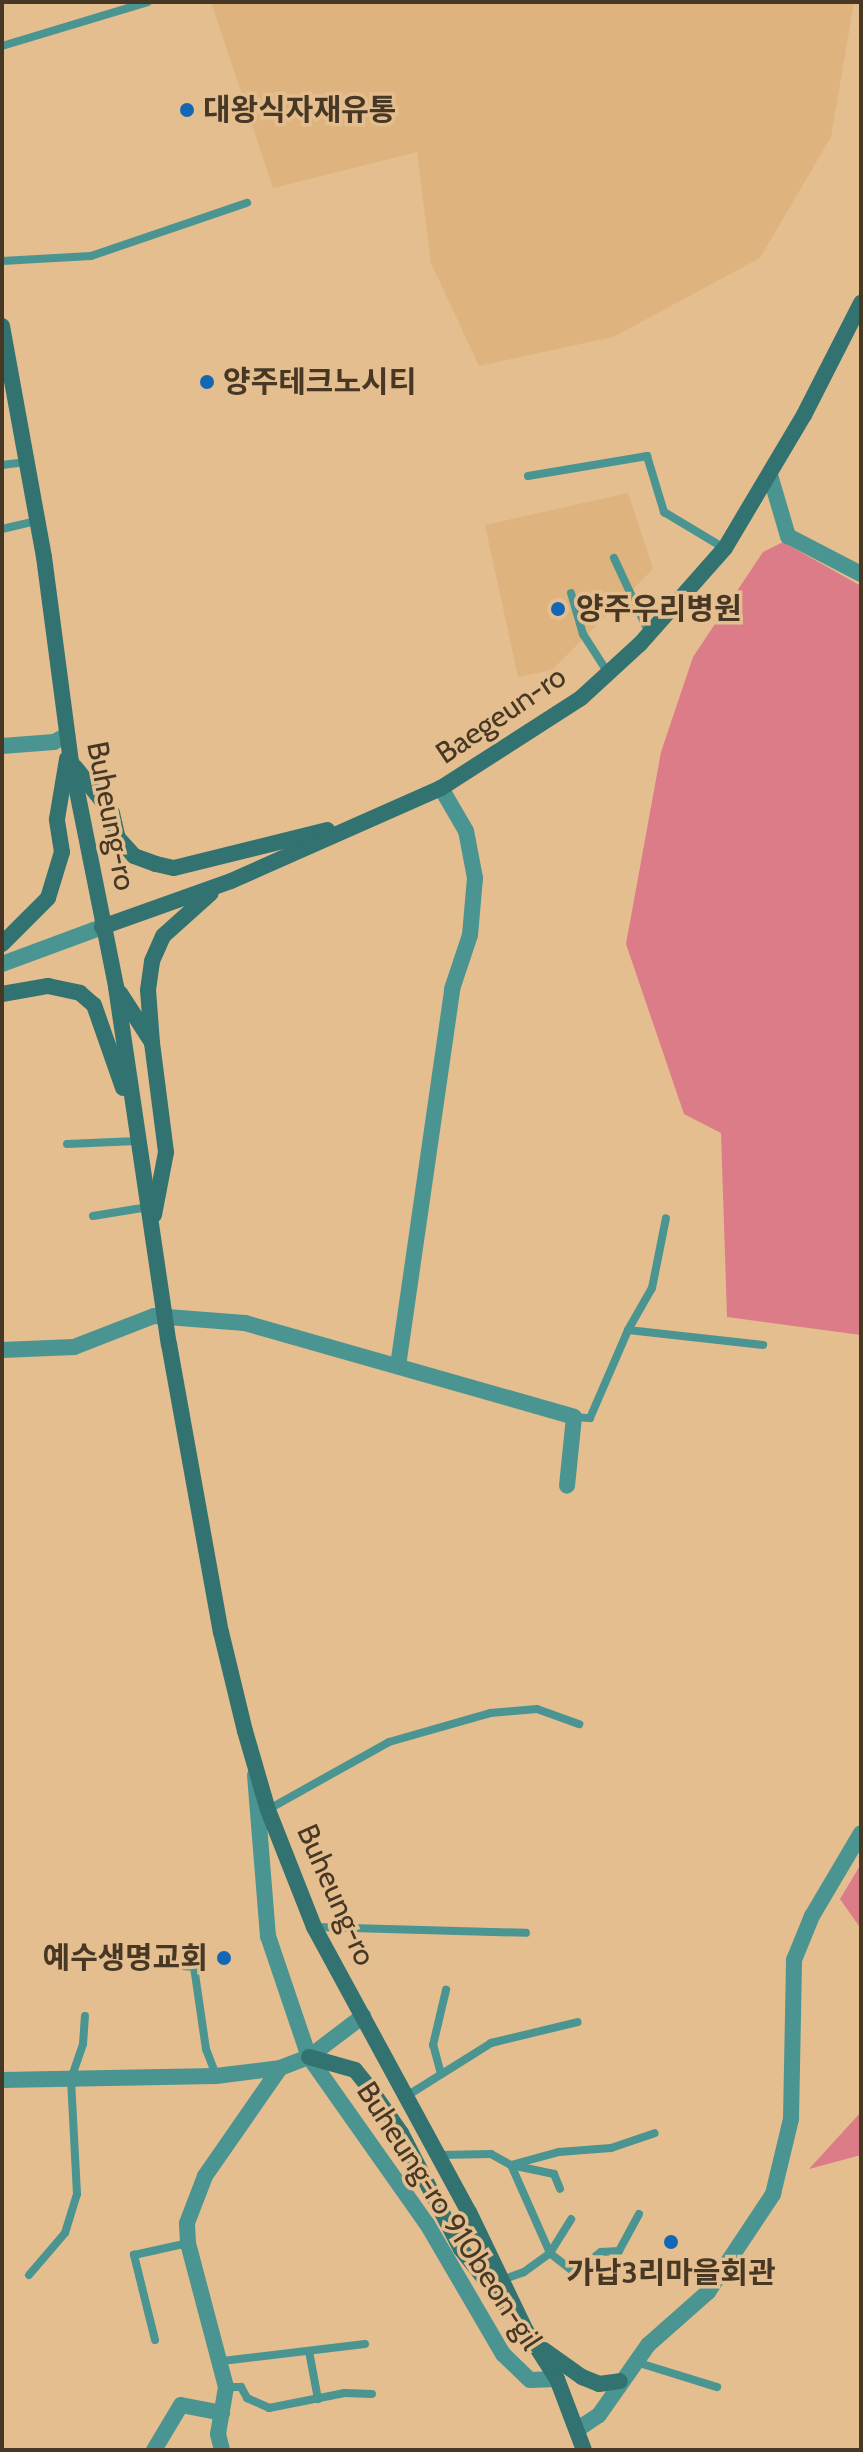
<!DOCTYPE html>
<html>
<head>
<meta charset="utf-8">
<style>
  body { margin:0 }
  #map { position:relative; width:863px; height:2452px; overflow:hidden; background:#e4be8f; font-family:Cabin,"Noto Sans KR",sans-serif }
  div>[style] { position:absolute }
  .built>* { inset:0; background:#deb37e }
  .green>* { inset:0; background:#db7c88 }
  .service>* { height:8px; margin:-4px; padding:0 4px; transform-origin:4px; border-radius:4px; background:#4a9491 }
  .minor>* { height:16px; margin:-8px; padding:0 8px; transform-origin:8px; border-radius:8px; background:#4a9491 }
  .tertiary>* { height:16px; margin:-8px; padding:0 8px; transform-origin:8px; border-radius:8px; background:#4a9491 }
  .secondary>* { height:16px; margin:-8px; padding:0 8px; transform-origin:8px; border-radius:8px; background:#327371 }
  .dots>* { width:22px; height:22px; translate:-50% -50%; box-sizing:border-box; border:4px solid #e4be8f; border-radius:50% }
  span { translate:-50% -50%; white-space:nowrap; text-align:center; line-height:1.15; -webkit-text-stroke:7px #e4be8f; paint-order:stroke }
  .poi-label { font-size:30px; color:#473825; font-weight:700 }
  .left { translate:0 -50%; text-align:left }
  .right { translate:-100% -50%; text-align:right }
  .street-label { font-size:30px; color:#473825 }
  .frame { position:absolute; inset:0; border:4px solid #473825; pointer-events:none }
</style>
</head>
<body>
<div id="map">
  <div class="built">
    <div style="clip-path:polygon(211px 2px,854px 2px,831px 137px,760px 258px,613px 337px,479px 366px,431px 263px,417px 152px,273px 188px)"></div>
    <div style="clip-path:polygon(628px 493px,653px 569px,552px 670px,518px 677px,485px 525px)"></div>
  </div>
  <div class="green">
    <div style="clip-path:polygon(783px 542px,861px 586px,861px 1335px,727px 1317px,721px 1133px,684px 1114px,626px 944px,661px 752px,693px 657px,763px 552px)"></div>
    <div style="clip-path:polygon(861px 1864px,861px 1929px,840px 1899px)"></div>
    <div style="clip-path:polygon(861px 2112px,861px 2155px,809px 2169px)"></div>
  </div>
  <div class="service">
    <div style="left:2px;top:46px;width:152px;rotate:-16.8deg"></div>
    <div style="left:2px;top:261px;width:89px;rotate:-3.2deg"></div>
    <div style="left:91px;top:256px;width:165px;rotate:-18.8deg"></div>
    <div style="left:2px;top:465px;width:24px;rotate:-7deg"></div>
    <div style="left:528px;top:476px;width:121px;rotate:-9.5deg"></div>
    <div style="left:647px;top:456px;width:59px;rotate:73.1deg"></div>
    <div style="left:664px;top:512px;width:70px;rotate:31deg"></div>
    <div style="left:2px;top:529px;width:37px;rotate:-13deg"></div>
    <div style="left:614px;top:558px;width:83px;rotate:65deg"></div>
    <div style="left:571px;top:593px;width:43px;rotate:73.7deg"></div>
    <div style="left:583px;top:634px;width:46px;rotate:57.3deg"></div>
    <div style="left:67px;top:1144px;width:70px;rotate:-2.5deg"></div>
    <div style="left:93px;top:1216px;width:56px;rotate:-9.3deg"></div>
    <div style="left:628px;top:1330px;width:48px;rotate:-60.3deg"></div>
    <div style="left:652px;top:1288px;width:71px;rotate:-78.7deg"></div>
    <div style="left:574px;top:1417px;width:16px;rotate:4deg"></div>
    <div style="left:590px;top:1418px;width:96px;rotate:-66.6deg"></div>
    <div style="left:628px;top:1330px;width:136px;rotate:6.3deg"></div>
    <div style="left:269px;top:1809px;width:137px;rotate:-29.2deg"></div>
    <div style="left:389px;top:1742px;width:106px;rotate:-15.9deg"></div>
    <div style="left:491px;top:1713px;width:46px;rotate:-5deg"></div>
    <div style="left:537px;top:1709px;width:45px;rotate:19.7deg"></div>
    <div style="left:316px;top:1927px;width:210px;rotate:1.6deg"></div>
    <div style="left:160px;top:1964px;width:34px;rotate:5deg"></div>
    <div style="left:194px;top:1967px;width:83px;rotate:81.7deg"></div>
    <div style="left:206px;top:2049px;width:28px;rotate:69deg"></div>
    <div style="left:441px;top:2074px;width:30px;rotate:-105deg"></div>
    <div style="left:433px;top:2045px;width:57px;rotate:-76.7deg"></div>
    <div style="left:405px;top:2097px;width:102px;rotate:-32.1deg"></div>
    <div style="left:491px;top:2043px;width:89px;rotate:-13.6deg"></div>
    <div style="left:439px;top:2155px;width:52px;rotate:-1.1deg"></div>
    <div style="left:491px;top:2154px;width:23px;rotate:29deg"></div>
    <div style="left:511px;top:2165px;width:44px;rotate:11.8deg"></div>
    <div style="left:554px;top:2174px;width:16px;rotate:68deg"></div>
    <div style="left:639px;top:2214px;width:42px;rotate:118.4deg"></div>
    <div style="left:619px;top:2251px;width:18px;rotate:177deg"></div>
    <div style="left:601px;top:2252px;width:34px;rotate:143deg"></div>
    <div style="left:574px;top:2272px;width:31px;rotate:-142deg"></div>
    <div style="left:550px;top:2253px;width:96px;rotate:-113.9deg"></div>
    <div style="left:511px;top:2165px;width:50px;rotate:-15.2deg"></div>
    <div style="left:559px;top:2152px;width:52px;rotate:-4.4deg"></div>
    <div style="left:611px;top:2148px;width:46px;rotate:-18.8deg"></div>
    <div style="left:29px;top:2275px;width:55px;rotate:-49.4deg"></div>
    <div style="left:65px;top:2233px;width:41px;rotate:-72.9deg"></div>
    <div style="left:77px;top:2194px;width:115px;rotate:-93deg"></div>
    <div style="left:71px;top:2079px;width:37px;rotate:-71deg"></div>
    <div style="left:83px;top:2044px;width:28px;rotate:-86deg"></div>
    <div style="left:502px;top:2280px;width:23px;rotate:-20deg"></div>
    <div style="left:524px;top:2272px;width:32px;rotate:-36deg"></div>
    <div style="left:550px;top:2253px;width:40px;rotate:-58deg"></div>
    <div style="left:155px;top:2340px;width:88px;rotate:-103.9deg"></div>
    <div style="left:134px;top:2255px;width:55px;rotate:-12.5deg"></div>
    <div style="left:309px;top:2351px;width:49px;rotate:79.4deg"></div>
    <div style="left:222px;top:2361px;width:144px;rotate:-6.8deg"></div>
    <div style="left:636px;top:2362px;width:85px;rotate:17.2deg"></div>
    <div style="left:226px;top:2387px;width:15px"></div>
    <div style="left:241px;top:2387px;width:13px;rotate:61deg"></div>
    <div style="left:247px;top:2398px;width:24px;rotate:24deg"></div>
    <div style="left:269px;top:2408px;width:77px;rotate:-11.2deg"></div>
    <div style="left:345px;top:2393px;width:27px;rotate:2deg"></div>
  </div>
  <div class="minor">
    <div style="left:770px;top:475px;width:64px;rotate:73.6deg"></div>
    <div style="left:788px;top:536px;width:82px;rotate:27.5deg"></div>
    <div style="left:2px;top:746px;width:52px;rotate:-4.4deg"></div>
    <div style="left:54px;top:742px;width:15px;rotate:-28deg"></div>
    <div style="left:2px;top:1350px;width:72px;rotate:-2.4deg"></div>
    <div style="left:74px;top:1347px;width:86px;rotate:-21.2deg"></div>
    <div style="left:154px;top:1316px;width:91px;rotate:4.4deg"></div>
    <div style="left:245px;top:1323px;width:342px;rotate:15.9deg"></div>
    <div style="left:574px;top:1417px;width:69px;rotate:95.8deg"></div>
    <div style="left:398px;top:1366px;width:381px;rotate:-81.8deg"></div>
    <div style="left:452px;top:989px;width:57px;rotate:-71.6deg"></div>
    <div style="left:470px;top:935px;width:57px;rotate:-85deg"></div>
    <div style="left:475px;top:878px;width:48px;rotate:-100.8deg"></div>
    <div style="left:466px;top:831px;width:50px;rotate:-120.2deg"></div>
    <div style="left:255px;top:1775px;width:162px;rotate:85.4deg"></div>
    <div style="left:268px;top:1936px;width:128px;rotate:71.3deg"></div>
    <div style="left:309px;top:2057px;width:204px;rotate:54.8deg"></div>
    <div style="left:427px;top:2224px;width:151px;rotate:59.7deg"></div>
    <div style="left:503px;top:2354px;width:37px;rotate:44deg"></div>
    <div style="left:530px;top:2380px;width:27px;rotate:-2deg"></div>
    <div style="left:2px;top:2080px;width:214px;rotate:-1.1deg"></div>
    <div style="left:216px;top:2076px;width:64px;rotate:-7.1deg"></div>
    <div style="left:280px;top:2068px;width:31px;rotate:-21deg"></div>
    <div style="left:309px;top:2057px;width:68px;rotate:-37.2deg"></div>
    <div style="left:578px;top:2429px;width:25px;rotate:-34deg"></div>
    <div style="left:599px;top:2415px;width:85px;rotate:-55deg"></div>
    <div style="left:648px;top:2345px;width:80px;rotate:-41.5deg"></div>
    <div style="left:708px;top:2292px;width:118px;rotate:-56.4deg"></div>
    <div style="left:773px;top:2194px;width:77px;rotate:-76.5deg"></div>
    <div style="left:791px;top:2119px;width:159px;rotate:-88.9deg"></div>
    <div style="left:794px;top:1960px;width:48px;rotate:-67.8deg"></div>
    <div style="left:812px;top:1916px;width:96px;rotate:-59.4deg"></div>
    <div style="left:154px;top:2450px;width:52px;rotate:-59deg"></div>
    <div style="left:181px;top:2405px;width:42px;rotate:11deg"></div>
    <div style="left:222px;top:2450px;width:16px;rotate:-104deg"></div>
    <div style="left:218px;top:2434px;width:48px;rotate:-80.3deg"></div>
    <div style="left:226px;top:2387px;width:149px;rotate:-104.8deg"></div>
    <div style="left:188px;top:2243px;width:20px;rotate:-93deg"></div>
    <div style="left:187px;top:2223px;width:50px;rotate:-69deg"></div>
    <div style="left:205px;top:2176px;width:131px;rotate:-55.2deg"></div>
  </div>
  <div class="tertiary">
    <div style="left:2px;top:964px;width:107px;rotate:-20.3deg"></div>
  </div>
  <div class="secondary">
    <div style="left:2px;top:326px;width:235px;rotate:79.7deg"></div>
    <div style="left:44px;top:557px;width:206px;rotate:82.5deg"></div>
    <div style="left:71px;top:761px;width:230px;rotate:78.7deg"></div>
    <div style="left:116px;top:987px;width:361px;rotate:81.6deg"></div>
    <div style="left:169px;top:1344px;width:293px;rotate:79.8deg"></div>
    <div style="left:221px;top:1632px;width:102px;rotate:76.4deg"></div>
    <div style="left:245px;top:1731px;width:82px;rotate:73.8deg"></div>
    <div style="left:268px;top:1810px;width:126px;rotate:68.5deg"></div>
    <div style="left:314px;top:1927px;width:324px;rotate:61.5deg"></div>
    <div style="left:469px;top:2212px;width:130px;rotate:64.4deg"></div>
    <div style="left:525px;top:2329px;width:59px;rotate:57.4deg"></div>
    <div style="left:557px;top:2379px;width:76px;rotate:69.2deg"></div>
    <div style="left:75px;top:767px;width:59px;rotate:51.2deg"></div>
    <div style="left:112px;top:813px;width:26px;rotate:77deg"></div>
    <div style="left:118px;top:838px;width:24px;rotate:48deg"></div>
    <div style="left:134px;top:856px;width:23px;rotate:20deg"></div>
    <div style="left:156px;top:864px;width:18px;rotate:13deg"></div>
    <div style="left:174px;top:868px;width:158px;rotate:-13.9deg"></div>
    <div style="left:102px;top:927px;width:137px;rotate:-19.6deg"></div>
    <div style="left:231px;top:881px;width:230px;rotate:-23.9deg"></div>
    <div style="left:441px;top:788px;width:166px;rotate:-32.7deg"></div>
    <div style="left:581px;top:698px;width:80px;rotate:-42.5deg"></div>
    <div style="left:640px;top:644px;width:128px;rotate:-48.5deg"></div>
    <div style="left:725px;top:548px;width:155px;rotate:-59.3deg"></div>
    <div style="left:804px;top:415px;width:126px;rotate:-63deg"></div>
    <div style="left:2px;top:944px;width:65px;rotate:-45deg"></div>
    <div style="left:48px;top:898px;width:48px;rotate:-73.1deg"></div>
    <div style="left:62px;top:852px;width:33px;rotate:-99deg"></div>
    <div style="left:57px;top:819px;width:61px;rotate:-80.5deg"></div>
    <div style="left:120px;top:993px;width:57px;rotate:57.1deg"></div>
    <div style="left:2px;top:994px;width:47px;rotate:-9.9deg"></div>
    <div style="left:48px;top:986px;width:33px;rotate:12deg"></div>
    <div style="left:80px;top:993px;width:18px;rotate:41deg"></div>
    <div style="left:94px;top:1005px;width:88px;rotate:70.7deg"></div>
    <div style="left:154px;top:1215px;width:64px;rotate:-79.2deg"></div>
    <div style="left:166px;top:1152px;width:110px;rotate:-97.3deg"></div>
    <div style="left:152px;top:1043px;width:53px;rotate:-94.3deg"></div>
    <div style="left:148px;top:990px;width:29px;rotate:-82deg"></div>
    <div style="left:152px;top:961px;width:27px;rotate:-66deg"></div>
    <div style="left:163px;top:936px;width:64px;rotate:-41.9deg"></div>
    <div style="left:309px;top:2057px;width:48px;rotate:15.8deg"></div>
    <div style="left:355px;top:2070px;width:22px;rotate:51deg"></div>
    <div style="left:369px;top:2087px;width:56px;rotate:55.2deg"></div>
    <div style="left:401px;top:2133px;width:131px;rotate:62.7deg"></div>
    <div style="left:461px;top:2249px;width:74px;rotate:51.6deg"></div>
    <div style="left:544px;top:2350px;width:47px;rotate:35.4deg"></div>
    <div style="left:582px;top:2377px;width:18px;rotate:22deg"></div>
    <div style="left:599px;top:2384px;width:21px;rotate:-8deg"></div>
  </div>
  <div class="dots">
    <div style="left:187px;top:110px;background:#1467b5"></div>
    <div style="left:207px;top:382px;background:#1467b5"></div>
    <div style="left:558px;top:609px;background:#1467b5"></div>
    <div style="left:224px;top:1958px;background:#1467b5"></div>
    <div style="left:671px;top:2242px;background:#1467b5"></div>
  </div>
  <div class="poi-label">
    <span class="left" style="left:203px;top:110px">대왕식자재유통</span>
    <span class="left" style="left:223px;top:382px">양주테크노시티</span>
    <span class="left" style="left:576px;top:609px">양주우리병원</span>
    <span class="right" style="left:208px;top:1958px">예수생명교회</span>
    <span style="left:671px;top:2273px">가납3리마을회관</span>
  </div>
  <div class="street-label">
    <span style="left:501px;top:715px;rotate:-34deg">Baegeun-ro</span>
    <span style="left:111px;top:816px;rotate:79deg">Buheung-ro</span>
    <span style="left:336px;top:1895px;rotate:66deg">Buheung-ro</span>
    <span style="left:449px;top:2216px;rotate:57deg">Buheung-ro 910beon-gil</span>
  </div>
  <div class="frame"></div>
</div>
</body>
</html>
